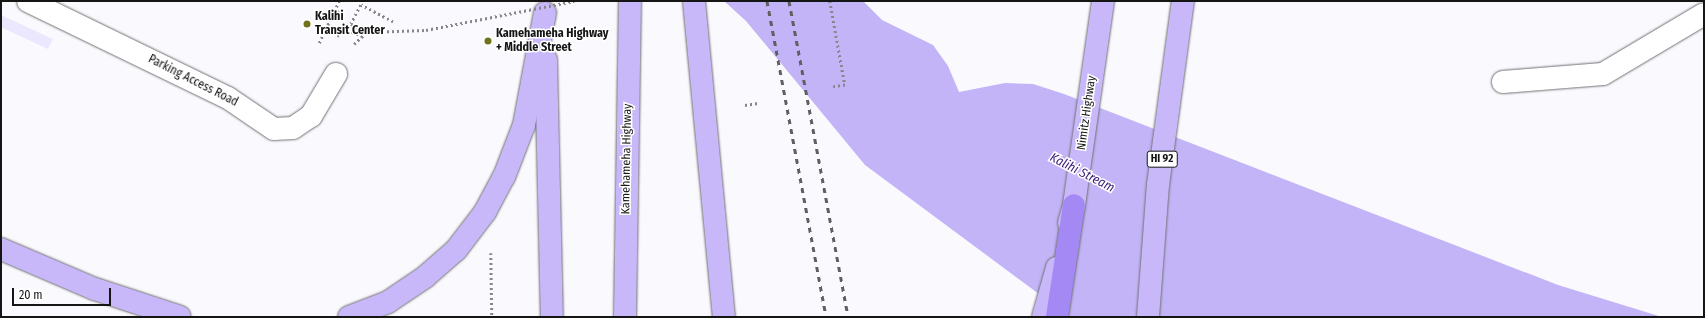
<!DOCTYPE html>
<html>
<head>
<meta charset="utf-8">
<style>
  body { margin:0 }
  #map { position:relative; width:1705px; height:318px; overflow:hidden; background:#faf9fd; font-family:"Fira Sans Condensed",sans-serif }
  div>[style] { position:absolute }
  .green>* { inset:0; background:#ebe7fe; transform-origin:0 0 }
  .water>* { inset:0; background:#c2b4f6 }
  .path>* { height:2.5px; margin-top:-1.25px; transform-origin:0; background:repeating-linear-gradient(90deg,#878689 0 2px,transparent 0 5px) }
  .roads { filter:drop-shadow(0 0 1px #727175) drop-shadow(0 0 1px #727175) }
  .minor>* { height:22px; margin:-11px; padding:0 11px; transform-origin:11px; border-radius:11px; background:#fff }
  .major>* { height:22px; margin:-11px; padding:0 11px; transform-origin:11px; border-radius:11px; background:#c8b8f9 }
  .highway>* { height:22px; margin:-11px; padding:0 11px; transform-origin:11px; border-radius:11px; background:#a489f5 }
  .rail>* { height:3px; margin-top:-1.5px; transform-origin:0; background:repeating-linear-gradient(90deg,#5f5f61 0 5px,transparent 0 10px) }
  .path-bridge>* { height:2.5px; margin-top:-1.25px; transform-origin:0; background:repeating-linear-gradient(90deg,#878689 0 2px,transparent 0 5px) }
  .dots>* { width:11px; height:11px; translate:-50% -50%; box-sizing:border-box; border:2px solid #fff; border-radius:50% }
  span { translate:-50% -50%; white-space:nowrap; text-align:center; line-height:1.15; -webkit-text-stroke:3px #fff; paint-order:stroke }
  .shield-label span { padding:1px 3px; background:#fff; border:1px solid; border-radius:3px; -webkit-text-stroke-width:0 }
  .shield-label { font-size:11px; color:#151516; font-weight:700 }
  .poi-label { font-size:12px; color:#151516; font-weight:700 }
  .left { translate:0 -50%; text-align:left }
  .street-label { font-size:12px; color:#151516 }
  .water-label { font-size:13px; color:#42227e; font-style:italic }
  .frame { position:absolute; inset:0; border:2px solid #151516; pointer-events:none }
  .scale { position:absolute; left:12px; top:288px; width:99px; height:18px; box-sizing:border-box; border:2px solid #151516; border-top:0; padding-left:5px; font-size:12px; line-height:14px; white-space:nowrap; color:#151516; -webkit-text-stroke:3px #fff; paint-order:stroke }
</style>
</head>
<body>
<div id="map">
  <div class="green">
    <div style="left:1px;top:15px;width:57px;height:11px;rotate:25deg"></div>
  </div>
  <div class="water">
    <div style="clip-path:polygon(724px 1px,863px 1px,882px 20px,933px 45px,948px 66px,959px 92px,1005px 83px,1033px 84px,1064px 94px,1558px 285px,1662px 317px,1070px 317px,865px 165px,746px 21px)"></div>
  </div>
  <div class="path">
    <div style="left:830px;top:1px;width:85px;rotate:79.9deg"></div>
    <div style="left:845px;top:85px;width:12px;rotate:171deg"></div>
    <div style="left:340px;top:11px;width:8px;rotate:97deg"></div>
    <div style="left:339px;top:19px;width:5px;rotate:-101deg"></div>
    <div style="left:338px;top:14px;width:5px;rotate:180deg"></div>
    <div style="left:333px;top:14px;width:8px;rotate:-23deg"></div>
    <div style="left:333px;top:14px;width:5px;rotate:53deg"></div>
    <div style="left:336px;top:18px;width:3px;rotate:18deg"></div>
    <div style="left:339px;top:19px;width:4px;rotate:153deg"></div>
    <div style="left:335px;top:21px;width:7px;rotate:-106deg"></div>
    <div style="left:393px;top:22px;width:36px;rotate:-152deg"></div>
    <div style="left:361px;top:5px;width:21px;rotate:118deg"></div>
    <div style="left:351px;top:24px;width:18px;rotate:27deg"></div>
    <div style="left:367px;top:32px;width:59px;rotate:-1.9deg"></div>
    <div style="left:337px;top:36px;width:12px;rotate:-31deg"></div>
    <div style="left:347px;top:30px;width:16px;rotate:22deg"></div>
    <div style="left:319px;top:43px;width:47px;rotate:-64.5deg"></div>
    <div style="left:354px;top:44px;width:18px;rotate:-43deg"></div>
    <div style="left:745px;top:105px;width:13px;rotate:-9deg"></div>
    <div style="left:491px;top:253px;width:64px;rotate:89.1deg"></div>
  </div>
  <div class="roads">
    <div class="minor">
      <div style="left:28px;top:1px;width:222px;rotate:25.9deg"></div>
      <div style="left:228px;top:98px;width:55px;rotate:34deg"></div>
      <div style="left:274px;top:129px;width:19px;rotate:-3deg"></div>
      <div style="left:293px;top:128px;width:22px;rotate:-34deg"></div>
      <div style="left:311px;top:116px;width:49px;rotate:-59.2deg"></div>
      <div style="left:1503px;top:82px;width:100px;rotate:-4.6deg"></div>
      <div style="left:1603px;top:74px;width:117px;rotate:-30.7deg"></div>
    </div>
    <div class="major">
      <div style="left:694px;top:1px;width:317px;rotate:84.6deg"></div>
      <div style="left:546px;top:60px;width:257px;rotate:88.7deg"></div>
      <div style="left:1069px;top:223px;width:19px;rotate:-74deg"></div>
      <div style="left:1074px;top:205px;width:206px;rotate:-81.9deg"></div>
      <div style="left:1px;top:249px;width:102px;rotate:23.1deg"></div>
      <div style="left:95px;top:289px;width:89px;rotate:18.2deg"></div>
      <div style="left:349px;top:317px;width:42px;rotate:-21deg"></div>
      <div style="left:388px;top:302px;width:45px;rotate:-34deg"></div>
      <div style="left:425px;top:277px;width:41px;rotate:-41.1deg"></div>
      <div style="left:456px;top:250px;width:48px;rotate:-52.7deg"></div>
      <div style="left:485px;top:212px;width:40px;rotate:-62deg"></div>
      <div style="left:504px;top:177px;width:56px;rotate:-69deg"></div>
      <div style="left:524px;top:125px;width:114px;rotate:-79.4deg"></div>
      <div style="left:625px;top:317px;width:316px;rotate:-89.1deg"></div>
      <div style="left:1043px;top:317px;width:51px;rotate:-74.1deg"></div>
      <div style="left:1148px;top:317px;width:132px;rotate:-85.7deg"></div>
      <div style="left:1158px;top:185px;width:186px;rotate:-82.3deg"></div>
    </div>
    <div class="highway">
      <div style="left:1057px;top:317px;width:113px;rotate:-81.4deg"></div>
    </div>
  </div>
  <div class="rail">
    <div style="left:767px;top:1px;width:321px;rotate:79.4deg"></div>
    <div style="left:789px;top:1px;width:321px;rotate:79.4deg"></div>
  </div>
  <div class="path-bridge">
    <div style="left:426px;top:30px;width:151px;rotate:-11.1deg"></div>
  </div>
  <div class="dots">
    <div style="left:307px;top:24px;background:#6d741c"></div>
    <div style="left:488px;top:41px;background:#6d741c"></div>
  </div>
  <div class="shield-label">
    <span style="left:1162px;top:159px">HI 92</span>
  </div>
  <div class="poi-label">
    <span class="left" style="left:315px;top:24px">Kalihi<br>Transit Center</span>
    <span class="left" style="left:496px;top:41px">Kamehameha Highway<br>+ Middle Street</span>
  </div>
  <div class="street-label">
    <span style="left:193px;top:81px;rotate:27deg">Parking Access Road</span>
    <span style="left:1087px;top:113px;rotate:-82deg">Nimitz Highway</span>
    <span style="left:627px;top:159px;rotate:-89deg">Kamehameha Highway</span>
  </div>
  <div class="water-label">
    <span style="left:1082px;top:173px;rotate:27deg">Kalihi Stream</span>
  </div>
  <div class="frame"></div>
  <div class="scale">20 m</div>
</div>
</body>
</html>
